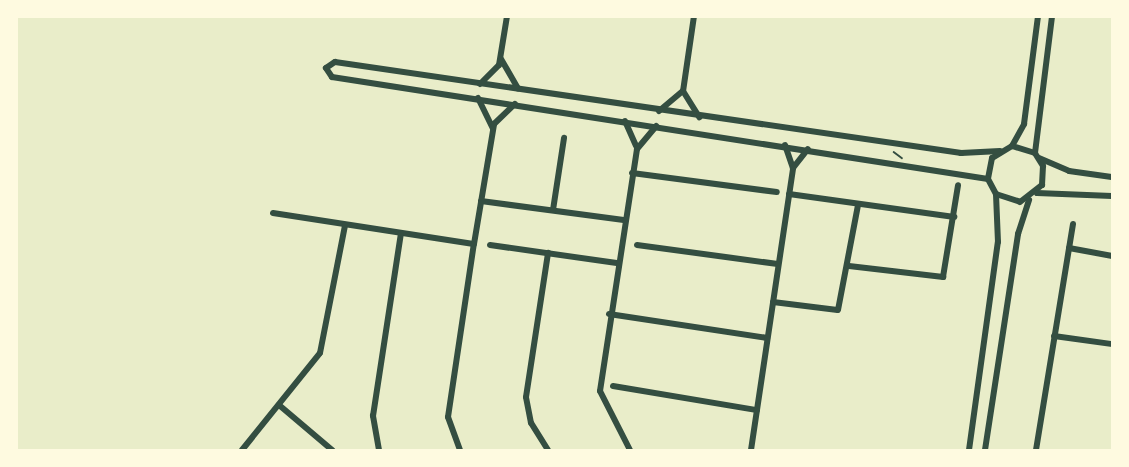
<!DOCTYPE html>
<html>
<head>
<meta charset="utf-8">
<style>
  body { margin:0 }
  #map { position:relative; width:1129px; height:467px; overflow:hidden; background:#e9edc9; font-family:"Roboto Condensed",sans-serif }
  div>[style] { position:absolute }
  .path>* { height:1.5px; margin:-0.75px; padding:0 0.75px; transform-origin:0.75px; border-radius:0.75px; background:#344e41 }
  .minor>* { height:6px; margin:-3px; padding:0 3px; transform-origin:3px; border-radius:3px; background:#344e41 }
  span { translate:-50% -50%; white-space:nowrap; text-align:center; line-height:1.15; -webkit-text-stroke:5px #fefae0; paint-order:stroke }
  .frame { position:absolute; inset:0; border:18px solid #fefae0; pointer-events:none }
</style>
</head>
<body>
<div id="map">
  <div class="path">
    <div style="left:894px;top:152px;width:10px;rotate:37deg"></div>
  </div>
  <div class="minor">
    <div style="left:694px;top:16px;width:76px;rotate:98.3deg"></div>
    <div style="left:683px;top:91px;width:31px;rotate:58deg"></div>
    <div style="left:501px;top:59px;width:34px;rotate:60deg"></div>
    <div style="left:480px;top:84px;width:27px;rotate:-45deg"></div>
    <div style="left:499px;top:65px;width:50px;rotate:-80.7deg"></div>
    <div style="left:478px;top:98px;width:34px;rotate:64deg"></div>
    <div style="left:659px;top:111px;width:31px;rotate:-40deg"></div>
    <div style="left:625px;top:121px;width:27px;rotate:66deg"></div>
    <div style="left:785px;top:145px;width:24px;rotate:71deg"></div>
    <div style="left:1012px;top:146px;width:25px;rotate:-61deg"></div>
    <div style="left:1024px;top:124px;width:109px;rotate:-82.6deg"></div>
    <div style="left:1035px;top:153px;width:24px;rotate:-163deg"></div>
    <div style="left:1012px;top:146px;width:23px;rotate:149deg"></div>
    <div style="left:992px;top:158px;width:21px;rotate:101deg"></div>
    <div style="left:988px;top:179px;width:17px;rotate:62deg"></div>
    <div style="left:996px;top:194px;width:25px;rotate:18deg"></div>
    <div style="left:1020px;top:202px;width:28px;rotate:-38deg"></div>
    <div style="left:1042px;top:185px;width:19px;rotate:-87deg"></div>
    <div style="left:1043px;top:166px;width:15px;rotate:-122deg"></div>
    <div style="left:1035px;top:153px;width:138px;rotate:-82.9deg"></div>
    <div style="left:1039px;top:158px;width:33px;rotate:23deg"></div>
    <div style="left:1069px;top:171px;width:43px;rotate:7.9deg"></div>
    <div style="left:632px;top:173px;width:146px;rotate:7.5deg"></div>
    <div style="left:988px;top:179px;width:664px;rotate:-171.16deg"></div>
    <div style="left:332px;top:77px;width:11px;rotate:-124deg"></div>
    <div style="left:326px;top:68px;width:11px;rotate:-34deg"></div>
    <div style="left:335px;top:62px;width:633px;rotate:8.27deg"></div>
    <div style="left:961px;top:153px;width:39px;rotate:-3deg"></div>
    <div style="left:1037px;top:193px;width:75px;rotate:2.3deg"></div>
    <div style="left:789px;top:194px;width:167px;rotate:7.9deg"></div>
    <div style="left:481px;top:201px;width:144px;rotate:7.6deg"></div>
    <div style="left:553px;top:210px;width:73px;rotate:-81.3deg"></div>
    <div style="left:273px;top:213px;width:203px;rotate:8.8deg"></div>
    <div style="left:490px;top:245px;width:128px;rotate:8.1deg"></div>
    <div style="left:637px;top:245px;width:142px;rotate:7.7deg"></div>
    <div style="left:1069px;top:248px;width:44px;rotate:10.5deg"></div>
    <div style="left:849px;top:266px;width:95px;rotate:6.7deg"></div>
    <div style="left:943px;top:277px;width:93px;rotate:-80.7deg"></div>
    <div style="left:773px;top:302px;width:65px;rotate:7deg"></div>
    <div style="left:838px;top:310px;width:107px;rotate:-79.2deg"></div>
    <div style="left:609px;top:314px;width:160px;rotate:8.6deg"></div>
    <div style="left:1054px;top:336px;width:59px;rotate:7.9deg"></div>
    <div style="left:613px;top:386px;width:146px;rotate:9.5deg"></div>
    <div style="left:279px;top:405px;width:70px;rotate:40.3deg"></div>
    <div style="left:242px;top:450px;width:124px;rotate:-51.2deg"></div>
    <div style="left:320px;top:353px;width:130px;rotate:-78.9deg"></div>
    <div style="left:379px;top:450px;width:35px;rotate:-100deg"></div>
    <div style="left:373px;top:416px;width:185px;rotate:-81.3deg"></div>
    <div style="left:460px;top:450px;width:35px;rotate:-110deg"></div>
    <div style="left:448px;top:417px;width:175px;rotate:-81.5deg"></div>
    <div style="left:474px;top:244px;width:122px;rotate:-80.5deg"></div>
    <div style="left:494px;top:124px;width:29px;rotate:-44deg"></div>
    <div style="left:548px;top:450px;width:32px;rotate:-122deg"></div>
    <div style="left:531px;top:423px;width:26px;rotate:-101deg"></div>
    <div style="left:526px;top:397px;width:146px;rotate:-81.3deg"></div>
    <div style="left:630px;top:450px;width:66px;rotate:-117deg"></div>
    <div style="left:600px;top:391px;width:245px;rotate:-81.3deg"></div>
    <div style="left:637px;top:149px;width:30px;rotate:-50deg"></div>
    <div style="left:751px;top:450px;width:285px;rotate:-81.5deg"></div>
    <div style="left:793px;top:168px;width:24px;rotate:-52deg"></div>
    <div style="left:969px;top:450px;width:210px;rotate:-82.1deg"></div>
    <div style="left:998px;top:242px;width:48px;rotate:-92.4deg"></div>
    <div style="left:985px;top:450px;width:219px;rotate:-81.3deg"></div>
    <div style="left:1018px;top:234px;width:36px;rotate:-72deg"></div>
    <div style="left:1036px;top:450px;width:229px;rotate:-80.7deg"></div>
  </div>
  <div class="frame"></div>
</div>
</body>
</html>
